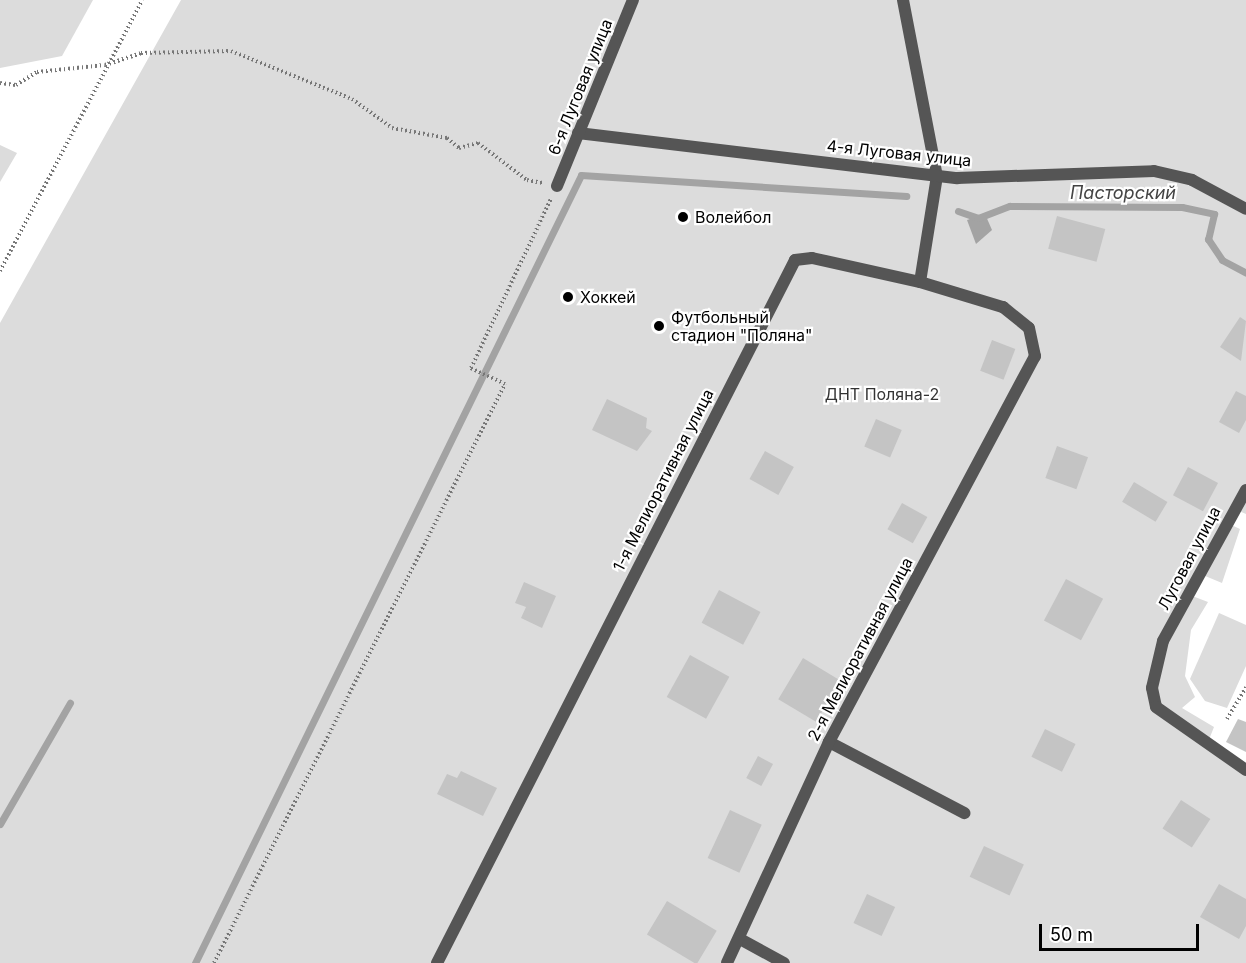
<!DOCTYPE html>
<html>
<head>
<meta charset="utf-8">
<style>
  body { margin:0 }
  #map { position:relative; width:1246px; height:963px; overflow:hidden; background:#fff; font-family:Inter,sans-serif }
  div>[style] { position:absolute }
  .green>* { inset:0; background:#dcdcdc }
  .water>* { inset:0; background:#a3a3a3 }
  .stream>* { height:7px; margin:-3.5px; padding:0 3.5px; transform-origin:3.5px; border-radius:3.5px; background:#a3a3a3 }
  .building>* { inset:0; background:#c4c4c4; transform-origin:0 0 }
  .path>* { height:4px; margin-top:-2px; transform-origin:0; background:repeating-linear-gradient(90deg,#777 0 1.5px,transparent 0 4.5px) }
  .minor>* { height:12px; margin:-6px; padding:0 6px; transform-origin:6px; border-radius:6px; background:#555 }
  .dots>* { width:16px; height:16px; translate:-50% -50%; box-sizing:border-box; border:3px solid #fff; border-radius:50% }
  span { translate:-50% -50%; white-space:nowrap; text-align:center; line-height:1.15; -webkit-text-stroke:4.5px #fff; paint-order:stroke }
  .street-label { font-size:16px; color:#000 }
  .poi-label { font-size:16px; color:#000 }
  .left { translate:0 -50%; text-align:left }
  .park-label { font-size:16px; color:#333 }
  .water-label { font-size:18px; color:#444; font-style:italic }
  .scale { position:absolute; left:1039px; top:924px; width:160px; height:27px; box-sizing:border-box; border:3px solid #000; border-top:0; padding-left:8px; font-size:18px; line-height:21px; white-space:nowrap; color:#000; -webkit-text-stroke:4px #fff; paint-order:stroke }
</style>
</head>
<body>
<div id="map">
  <div class="green">
    <div style="clip-path:polygon(0 0,93px 0,62px 56px,0 68px)"></div>
    <div style="clip-path:polygon(181px 0,1246px 0,1246px 514px,1232px 508px,1225px 522px,1240px 529px,1222px 583px,1198px 573px,1187px 594px,1208px 602px,1191px 630px,1185px 676px,1195px 697px,1182px 708px,1214px 727px,1206px 747px,1246px 771px,1246px 963px,0 963px,0 323px)"></div>
    <div style="clip-path:polygon(0 145px,17px 153px,0 182px)"></div>
    <div style="clip-path:polygon(1219px 613px,1246px 625px,1246px 666px,1227px 708px,1205px 701px,1190px 679px)"></div>
  </div>
  <div class="water">
    <div style="clip-path:polygon(985px 214px,992px 230px,976px 244px,967px 220px)"></div>
  </div>
  <div class="stream">
    <div style="left:958px;top:211px;width:21px;rotate:19deg"></div>
    <div style="left:978px;top:218px;width:34px;rotate:-21deg"></div>
    <div style="left:1010px;top:206px;width:172px;rotate:0.3deg"></div>
    <div style="left:1182px;top:207px;width:33px;rotate:12deg"></div>
    <div style="left:1214px;top:214px;width:26px;rotate:103deg"></div>
    <div style="left:1208px;top:239px;width:25px;rotate:56deg"></div>
    <div style="left:1222px;top:260px;width:27px;rotate:28deg"></div>
    <div style="left:0;top:824px;width:140px;rotate:-60deg"></div>
    <div style="left:195px;top:963px;width:877px;rotate:-63.9deg"></div>
    <div style="left:581px;top:175px;width:326px;rotate:3.7deg"></div>
  </div>
  <div class="building">
    <div style="left:1057px;top:216px;width:50px;height:34px;rotate:15deg"></div>
    <div style="clip-path:polygon(1240px 317px,1246px 321px,1241px 361px,1220px 347px)"></div>
    <div style="left:992px;top:340px;width:25px;height:33px;rotate:21deg"></div>
    <div style="clip-path:polygon(1236px 391px,1246px 396px,1246px 420px,1239px 433px,1219px 422px)"></div>
    <div style="clip-path:polygon(607px 399px,647px 418px,646px 428px,652px 431px,637px 451px,592px 430px)"></div>
    <div style="left:876px;top:419px;width:28px;height:30px;rotate:23deg"></div>
    <div style="left:1057px;top:446px;width:33px;height:34px;rotate:20deg"></div>
    <div style="left:765px;top:451px;width:33px;height:32px;rotate:29deg"></div>
    <div style="left:1188px;top:467px;width:34px;height:32px;rotate:28deg"></div>
    <div style="left:1134px;top:482px;width:39px;height:23px;rotate:31deg"></div>
    <div style="left:902px;top:503px;width:29px;height:30px;rotate:29deg"></div>
    <div style="left:1066px;top:579px;width:42px;height:47px;rotate:28deg"></div>
    <div style="clip-path:polygon(524px 582px,556px 596px,542px 628px,521px 618px,526px 607px,515px 603px)"></div>
    <div style="left:719px;top:590px;width:47px;height:37px;rotate:28deg"></div>
    <div style="left:690px;top:655px;width:45px;height:48px;rotate:29deg"></div>
    <div style="left:803px;top:658px;width:44px;height:48px;rotate:31deg"></div>
    <div style="clip-path:polygon(1238px 719px,1246px 722px,1246px 752px,1226px 742px)"></div>
    <div style="left:1045px;top:729px;width:34px;height:31px;rotate:26deg"></div>
    <div style="left:758px;top:756px;width:17px;height:25px;rotate:28deg"></div>
    <div style="clip-path:polygon(461px 771px,497px 788px,483px 816px,437px 794px,447px 774px,457px 778px)"></div>
    <div style="left:1181px;top:800px;width:35px;height:34px;rotate:33deg"></div>
    <div style="left:730px;top:810px;width:35px;height:53px;rotate:25deg"></div>
    <div style="left:984px;top:846px;width:44px;height:34px;rotate:25deg"></div>
    <div style="clip-path:polygon(1219px 884px,1246px 899px,1246px 926px,1239px 939px,1200px 917px)"></div>
    <div style="left:867px;top:894px;width:31px;height:32px;rotate:25deg"></div>
    <div style="left:667px;top:901px;width:58px;height:39px;rotate:31deg"></div>
  </div>
  <div class="path">
    <div style="left:0;top:83px;width:16px;rotate:7deg"></div>
    <div style="left:16px;top:85px;width:25px;rotate:-32deg"></div>
    <div style="left:37px;top:72px;width:68px;rotate:-5.9deg"></div>
    <div style="left:105px;top:65px;width:38px;rotate:-18deg"></div>
    <div style="left:141px;top:53px;width:90px;rotate:-1.3deg"></div>
    <div style="left:231px;top:51px;width:130px;rotate:21.6deg"></div>
    <div style="left:352px;top:99px;width:49px;rotate:35.9deg"></div>
    <div style="left:392px;top:128px;width:56px;rotate:10.3deg"></div>
    <div style="left:447px;top:138px;width:16px;rotate:40deg"></div>
    <div style="left:459px;top:148px;width:20px;rotate:-15deg"></div>
    <div style="left:478px;top:143px;width:61px;rotate:37.1deg"></div>
    <div style="left:527px;top:180px;width:16px;rotate:11deg"></div>
    <div style="left:0;top:271px;width:306px;rotate:-62.3deg"></div>
    <div style="left:1227px;top:719px;width:37px;rotate:-59deg"></div>
    <div style="left:214px;top:963px;width:648px;rotate:-63.32deg"></div>
    <div style="left:505px;top:384px;width:38px;rotate:-155deg"></div>
    <div style="left:471px;top:368px;width:187px;rotate:-64.7deg"></div>
  </div>
  <div class="minor">
    <div style="left:903px;top:0;width:179px;rotate:79.1deg"></div>
    <div style="left:937px;top:176px;width:107px;rotate:99.1deg"></div>
    <div style="left:578px;top:133px;width:382px;rotate:6.8deg"></div>
    <div style="left:957px;top:178px;width:197px;rotate:-2deg"></div>
    <div style="left:1154px;top:171px;width:39px;rotate:13deg"></div>
    <div style="left:1192px;top:180px;width:61px;rotate:28.2deg"></div>
    <div style="left:557px;top:186px;width:201px;rotate:-67.8deg"></div>
    <div style="left:1246px;top:490px;width:172px;rotate:118.8deg"></div>
    <div style="left:1163px;top:641px;width:48px;rotate:103.2deg"></div>
    <div style="left:1152px;top:688px;width:19px;rotate:78deg"></div>
    <div style="left:1156px;top:707px;width:110px;rotate:35deg"></div>
    <div style="left:829px;top:742px;width:153px;rotate:27.7deg"></div>
    <div style="left:740px;top:939px;width:50px;rotate:28.6deg"></div>
    <div style="left:437px;top:963px;width:789px;rotate:-63.01deg"></div>
    <div style="left:795px;top:260px;width:17px;rotate:-7deg"></div>
    <div style="left:812px;top:258px;width:111px;rotate:12.5deg"></div>
    <div style="left:920px;top:282px;width:87px;rotate:16.8deg"></div>
    <div style="left:1003px;top:307px;width:33px;rotate:39deg"></div>
    <div style="left:1029px;top:328px;width:29px;rotate:78deg"></div>
    <div style="left:1035px;top:356px;width:438px;rotate:118.1deg"></div>
    <div style="left:829px;top:742px;width:243px;rotate:114.8deg"></div>
  </div>
  <div class="dots">
    <div style="left:683px;top:217px;background:#000"></div>
    <div style="left:568px;top:297px;background:#000"></div>
    <div style="left:659px;top:326px;background:#000"></div>
  </div>
  <div class="street-label">
    <span style="left:580px;top:87px;rotate:-68deg">6-я Луговая улица</span>
    <span style="left:899px;top:153px;rotate:6deg">4-я Луговая улица</span>
    <span style="left:663px;top:480px;rotate:-63deg">1-я Мелиоративная улица</span>
    <span style="left:1189px;top:558px;rotate:-62deg">Луговая улица</span>
    <span style="left:860px;top:649px;rotate:-62deg">2-я Мелиоративная улица</span>
  </div>
  <div class="poi-label">
    <span class="left" style="left:695px;top:217px">Волейбол</span>
    <span class="left" style="left:580px;top:297px">Хоккей</span>
    <span class="left" style="left:671px;top:326px">Футбольный<br>стадион "Поляна"</span>
  </div>
  <div class="park-label">
    <span style="left:882px;top:394px">ДНТ Поляна-2</span>
  </div>
  <div class="water-label">
    <span style="left:1123px;top:193px">Пасторский</span>
  </div>
  <div class="scale">50 m</div>
</div>
</body>
</html>
